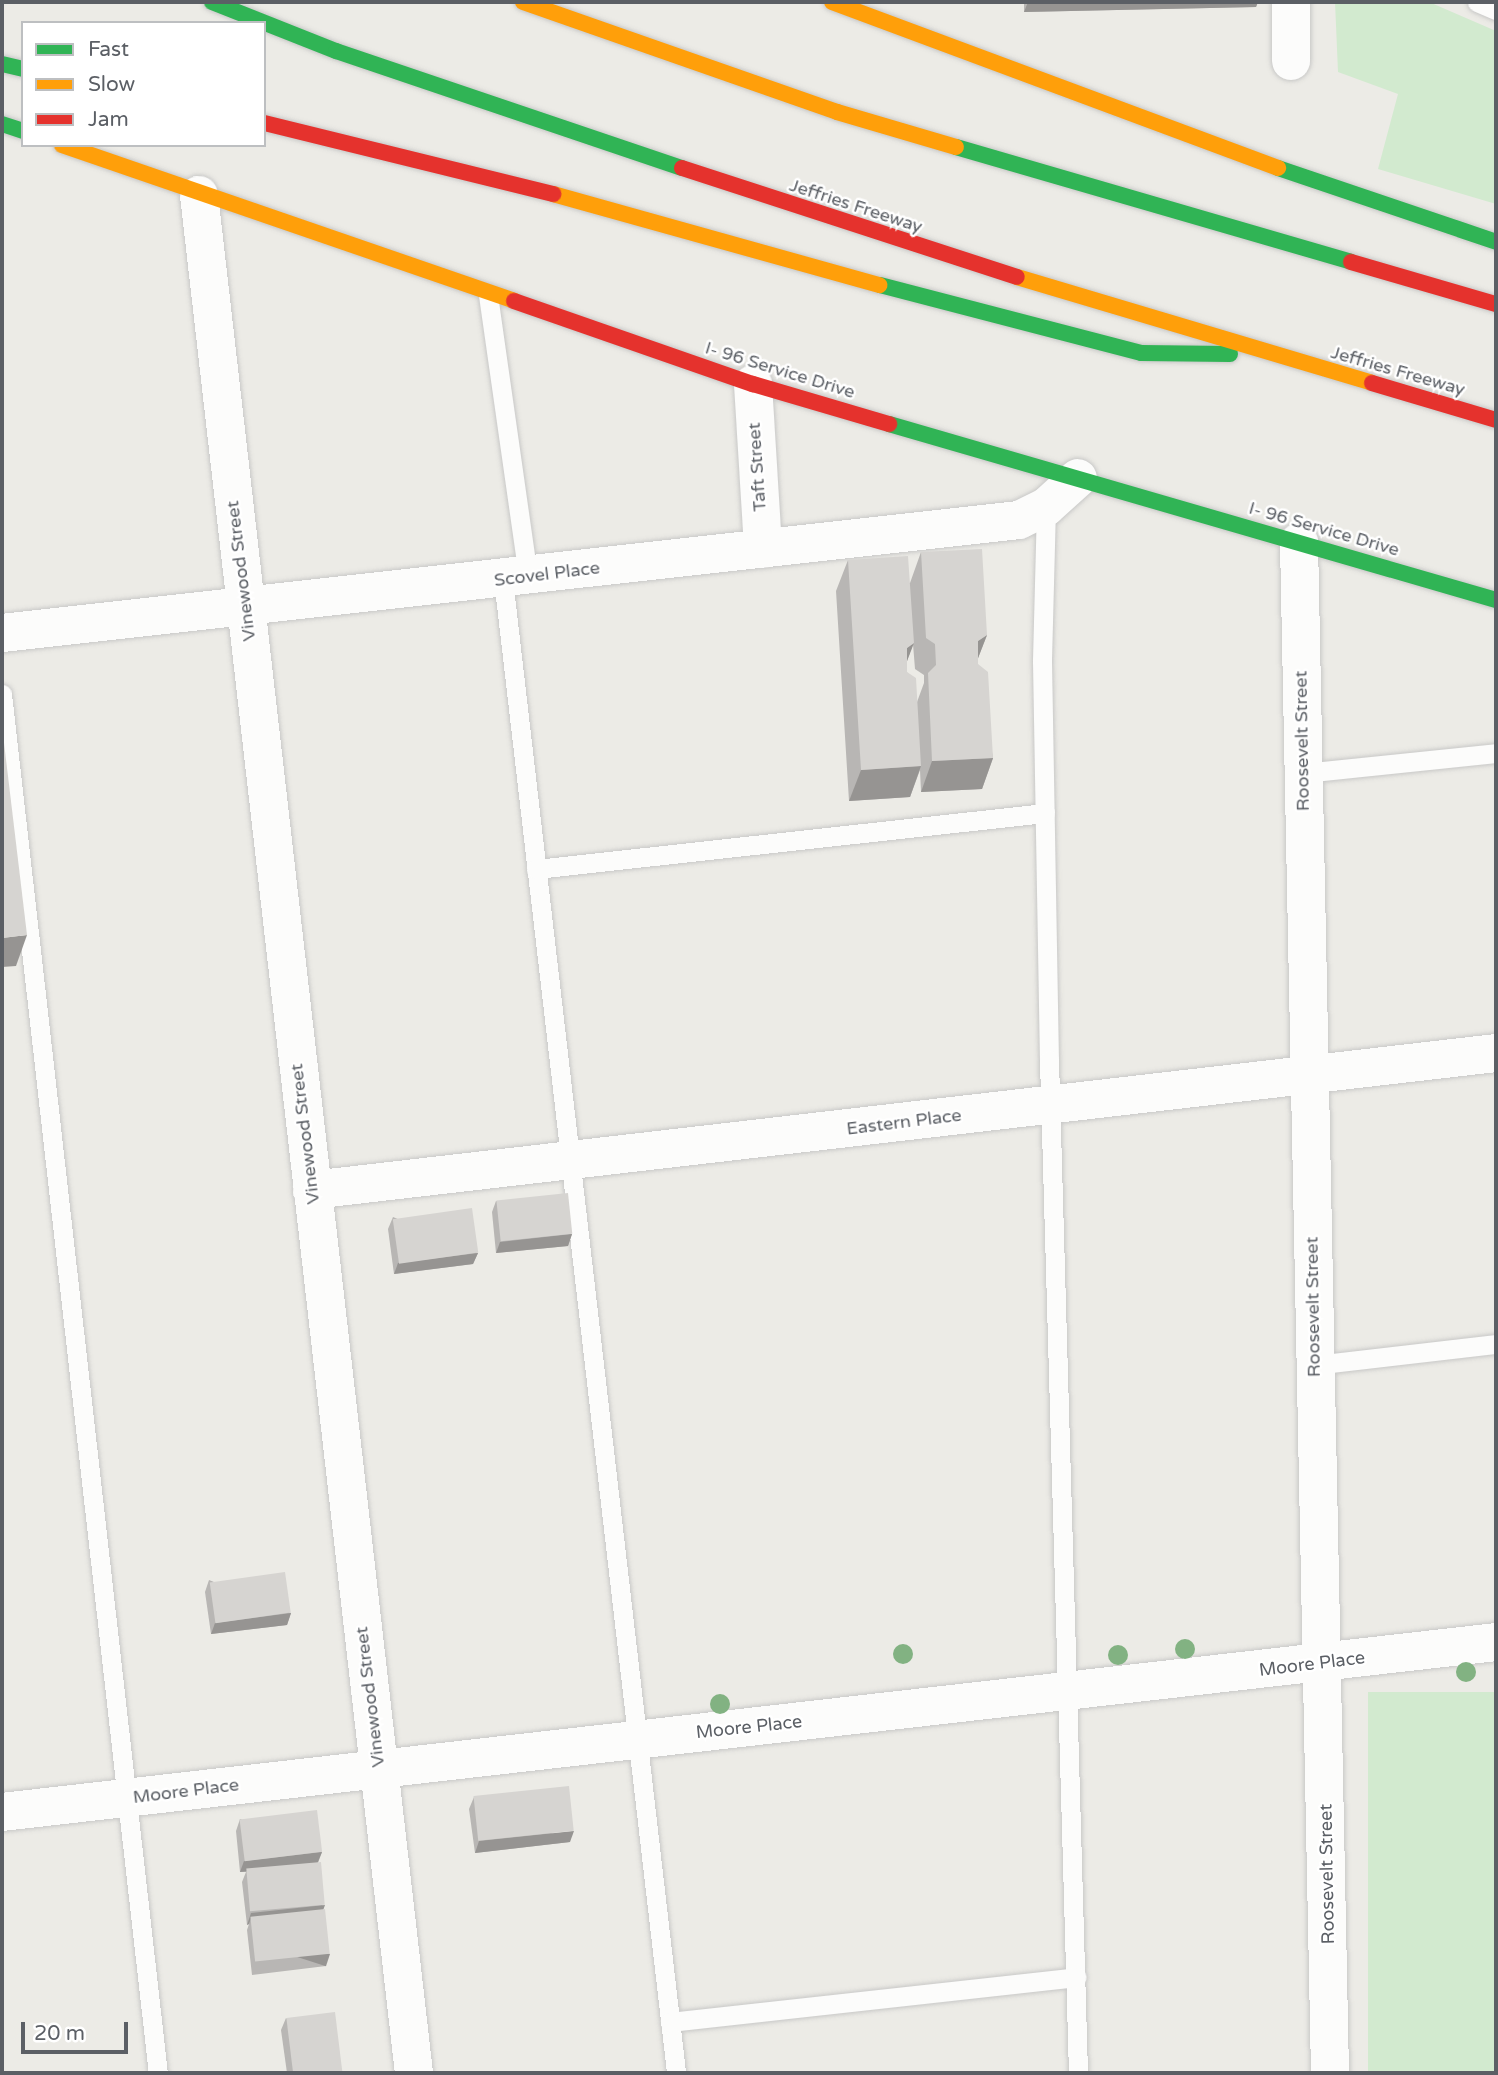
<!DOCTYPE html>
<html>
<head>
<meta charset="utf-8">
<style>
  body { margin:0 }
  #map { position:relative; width:1498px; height:2075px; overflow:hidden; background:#ecebe6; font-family:"Varela Round",sans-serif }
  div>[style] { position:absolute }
  .green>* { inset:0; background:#d2eacf; transform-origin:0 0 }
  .roads { filter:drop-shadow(0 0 2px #c8c8c7) drop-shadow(0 0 2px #c8c8c7) }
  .lane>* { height:19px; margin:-9.5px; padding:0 9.5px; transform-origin:9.5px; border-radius:9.5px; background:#fcfcfb }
  .street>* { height:38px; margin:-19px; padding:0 19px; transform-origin:19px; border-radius:19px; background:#fcfcfb }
  .fast>* { height:16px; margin:-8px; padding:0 8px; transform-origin:8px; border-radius:8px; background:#30b455 }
  .slow>* { height:16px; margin:-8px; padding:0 8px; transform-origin:8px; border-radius:8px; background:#ff9f0a }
  .jam>* { height:16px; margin:-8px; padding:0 8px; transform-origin:8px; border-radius:8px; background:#e5322d }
  .trees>* { width:20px; height:20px; margin:-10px; border-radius:50%; background:#82b282 }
  .wall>* { inset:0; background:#b8b6b4 }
  .shaded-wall>* { inset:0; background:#969492; transform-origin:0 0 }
  .building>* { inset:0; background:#d6d4d1; transform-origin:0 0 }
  span { translate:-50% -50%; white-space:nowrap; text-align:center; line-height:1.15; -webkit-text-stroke:5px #fff; paint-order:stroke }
  .street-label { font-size:18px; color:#5b5f65 }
  .frame { position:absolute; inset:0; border:4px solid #5b5f65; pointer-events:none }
  .legend { position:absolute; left:21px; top:21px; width:245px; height:126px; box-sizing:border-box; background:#fff; border:2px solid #bdbfc1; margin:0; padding:9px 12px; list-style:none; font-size:21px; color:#5b5f65 }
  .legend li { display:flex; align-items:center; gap:14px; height:35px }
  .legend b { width:35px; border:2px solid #bdbfc1 }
  .scale { position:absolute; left:21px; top:2022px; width:107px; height:32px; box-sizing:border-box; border:4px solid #5b5f65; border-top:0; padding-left:9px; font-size:21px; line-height:24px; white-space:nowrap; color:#5b5f65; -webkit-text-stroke:5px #fff; paint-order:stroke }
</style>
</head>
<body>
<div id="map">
  <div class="green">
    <div style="clip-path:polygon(1335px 2px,1429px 2px,1496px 31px,1496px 204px,1378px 169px,1398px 94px,1338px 72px)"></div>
    <div style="left:1496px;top:1692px;width:381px;height:128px;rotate:90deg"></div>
  </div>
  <div class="roads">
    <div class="lane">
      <div style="left:1477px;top:2px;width:21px;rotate:23deg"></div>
      <div style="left:488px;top:295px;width:284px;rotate:81.9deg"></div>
      <div style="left:1046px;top:507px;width:154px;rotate:91.5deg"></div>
      <div style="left:1042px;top:661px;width:399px;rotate:89deg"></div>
      <div style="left:1049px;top:1060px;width:1013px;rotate:88.36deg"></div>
      <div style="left:503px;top:579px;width:1504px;rotate:83.39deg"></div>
      <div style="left:2px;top:694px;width:1388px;rotate:83.55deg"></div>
      <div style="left:1303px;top:773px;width:194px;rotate:-5.9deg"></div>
      <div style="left:536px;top:869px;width:512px;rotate:-6.28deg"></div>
      <div style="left:1314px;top:1365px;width:183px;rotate:-6.6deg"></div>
      <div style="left:670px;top:2022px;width:409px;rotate:-6.3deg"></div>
    </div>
    <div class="street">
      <div style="left:1291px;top:2px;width:59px;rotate:90deg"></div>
      <div style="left:199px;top:195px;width:1890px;rotate:83.47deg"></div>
      <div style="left:753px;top:384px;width:165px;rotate:86.5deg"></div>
      <div style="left:1299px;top:542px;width:1531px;rotate:88.84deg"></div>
      <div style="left:2px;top:633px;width:1023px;rotate:-6.34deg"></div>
      <div style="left:1019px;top:520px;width:30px;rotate:-26deg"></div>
      <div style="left:1046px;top:507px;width:43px;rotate:-42.2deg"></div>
      <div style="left:312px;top:1190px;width:1192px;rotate:-6.6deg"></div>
      <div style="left:2px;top:1812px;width:1504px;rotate:-6.49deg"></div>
    </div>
    <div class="fast">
      <div style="left:212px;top:2px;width:133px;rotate:21.6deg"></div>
      <div style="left:336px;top:51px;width:365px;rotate:18.7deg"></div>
      <div style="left:2px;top:64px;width:22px;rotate:13deg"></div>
      <div style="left:2px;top:124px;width:22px;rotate:18deg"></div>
      <div style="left:956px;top:147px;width:411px;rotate:16.2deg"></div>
      <div style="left:1278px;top:168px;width:230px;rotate:18.7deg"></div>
      <div style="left:880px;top:285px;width:270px;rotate:14.6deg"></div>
      <div style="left:1141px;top:353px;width:89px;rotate:0.6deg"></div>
      <div style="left:889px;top:424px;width:632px;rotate:16.17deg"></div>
    </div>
    <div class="slow">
      <div style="left:523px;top:2px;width:333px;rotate:19.3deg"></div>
      <div style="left:837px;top:112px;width:124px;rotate:16.4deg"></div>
      <div style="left:832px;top:2px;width:476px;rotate:20.4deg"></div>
      <div style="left:62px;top:145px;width:478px;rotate:19deg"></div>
      <div style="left:553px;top:194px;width:339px;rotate:15.6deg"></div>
      <div style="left:1017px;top:277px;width:370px;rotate:16.6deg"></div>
    </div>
    <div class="jam">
      <div style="left:264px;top:123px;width:298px;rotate:13.8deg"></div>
      <div style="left:682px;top:168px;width:352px;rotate:18deg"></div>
      <div style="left:1351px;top:262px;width:151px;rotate:16.2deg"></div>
      <div style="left:514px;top:301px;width:253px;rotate:19.2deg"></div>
      <div style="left:753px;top:384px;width:142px;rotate:16.4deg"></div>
      <div style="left:1372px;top:383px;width:129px;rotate:16.6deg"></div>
    </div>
  </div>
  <div class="trees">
    <div style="left:1185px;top:1649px"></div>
    <div style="left:903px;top:1654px"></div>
    <div style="left:1118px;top:1655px"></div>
    <div style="left:1466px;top:1672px"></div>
    <div style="left:720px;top:1704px"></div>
  </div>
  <div class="wall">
    <div style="clip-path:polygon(1024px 2px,1258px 2px,1256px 7px,1024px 12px)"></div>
    <div style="clip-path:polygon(evenodd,921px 552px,987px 635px,978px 658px,978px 664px,993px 758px,982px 789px,921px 792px,920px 770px,910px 797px,849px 801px,836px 591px,848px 560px,910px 583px,921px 552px,913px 644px,915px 669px,924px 675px,924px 683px,917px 702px,907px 672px,907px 661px,913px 644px)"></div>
    <div style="clip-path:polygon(496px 1201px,572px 1234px,568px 1246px,496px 1253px,492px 1212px)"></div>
    <div style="clip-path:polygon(393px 1217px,478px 1253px,473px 1264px,394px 1274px,388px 1229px)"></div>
    <div style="clip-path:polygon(209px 1580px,291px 1613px,287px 1625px,211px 1634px,205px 1592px)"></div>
    <div style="clip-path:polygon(474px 1797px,570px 1842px,475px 1853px,469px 1809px)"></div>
    <div style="clip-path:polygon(240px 1819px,322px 1852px,318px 1863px,323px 1910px,326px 1966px,252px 1975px,247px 1930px,249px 1924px,247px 1925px,242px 1882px,246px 1872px,240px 1872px,236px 1831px)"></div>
    <div style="clip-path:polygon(286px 2018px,343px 2073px,287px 2073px,281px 2030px)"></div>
  </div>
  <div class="shaded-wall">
    <div style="clip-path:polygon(1028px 2px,1258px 2px,1256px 7px,1024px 12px)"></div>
    <div style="clip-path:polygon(987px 635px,975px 666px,978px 641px)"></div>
    <div style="clip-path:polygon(914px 643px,902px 674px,907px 648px)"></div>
    <div style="clip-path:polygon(993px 758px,982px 789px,921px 792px,932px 761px)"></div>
    <div style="clip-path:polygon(921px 766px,910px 797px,849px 801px,861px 770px)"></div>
    <div style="clip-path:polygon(27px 935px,16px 966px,2px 967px,2px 938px)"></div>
    <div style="clip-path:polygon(572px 1234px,568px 1246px,496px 1253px,500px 1242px)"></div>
    <div style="clip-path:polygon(478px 1253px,473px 1264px,394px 1274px,398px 1263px)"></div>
    <div style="clip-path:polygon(291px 1613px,287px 1625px,211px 1634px,215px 1623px)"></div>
    <div style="clip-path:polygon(574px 1831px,570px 1842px,475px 1853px,479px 1841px)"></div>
    <div style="clip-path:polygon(322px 1852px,317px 1864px,240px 1872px,244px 1861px)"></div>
    <div style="clip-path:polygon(325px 1905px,321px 1916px,251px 1918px,249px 1924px,247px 1925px,251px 1913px)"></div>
    <div style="left:330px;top:1954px;width:13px;height:75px;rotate:108deg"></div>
  </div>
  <div class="building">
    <div style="clip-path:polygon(982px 549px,987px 635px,978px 641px,978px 664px,988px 672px,993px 758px,932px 761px,928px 673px,936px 665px,935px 644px,926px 638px,921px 552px)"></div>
    <div style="clip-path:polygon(908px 556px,914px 643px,907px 648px,907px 672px,916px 678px,921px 766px,861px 770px,848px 560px)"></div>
    <div style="clip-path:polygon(2px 726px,27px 935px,2px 938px)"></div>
    <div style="left:568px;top:1193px;width:41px;height:72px;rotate:84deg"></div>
    <div style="left:472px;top:1208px;width:45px;height:80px;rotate:82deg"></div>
    <div style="left:285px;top:1572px;width:41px;height:76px;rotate:82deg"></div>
    <div style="left:569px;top:1786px;width:45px;height:96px;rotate:84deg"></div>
    <div style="left:317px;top:1810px;width:42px;height:78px;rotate:83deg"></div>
    <div style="left:321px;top:1862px;width:43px;height:75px;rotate:85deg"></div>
    <div style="left:325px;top:1909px;width:45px;height:75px;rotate:84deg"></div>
    <div style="left:335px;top:2012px;width:62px;height:49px;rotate:83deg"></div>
  </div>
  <div class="street-label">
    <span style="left:856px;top:206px;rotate:18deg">Jeffries Freeway</span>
    <span style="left:780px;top:370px;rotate:17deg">I- 96 Service Drive</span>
    <span style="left:1398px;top:371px;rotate:16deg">Jeffries Freeway</span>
    <span style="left:757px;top:467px;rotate:-94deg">Taft Street</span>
    <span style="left:1324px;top:529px;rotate:16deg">I- 96 Service Drive</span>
    <span style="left:241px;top:571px;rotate:-97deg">Vinewood Street</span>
    <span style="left:547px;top:574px;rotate:-7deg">Scovel Place</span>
    <span style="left:1302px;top:741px;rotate:-91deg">Roosevelt Street</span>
    <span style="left:904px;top:1122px;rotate:-7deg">Eastern Place</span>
    <span style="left:305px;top:1134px;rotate:-97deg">Vinewood Street</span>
    <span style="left:1313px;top:1307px;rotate:-91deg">Roosevelt Street</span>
    <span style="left:1312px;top:1664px;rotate:-7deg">Moore Place</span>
    <span style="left:370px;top:1697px;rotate:-97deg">Vinewood Street</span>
    <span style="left:749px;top:1727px;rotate:-6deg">Moore Place</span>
    <span style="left:186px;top:1791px;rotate:-7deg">Moore Place</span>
    <span style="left:1327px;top:1874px;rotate:-91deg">Roosevelt Street</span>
  </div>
  <div class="frame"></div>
  <ul class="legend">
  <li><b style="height:9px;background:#30b455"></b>Fast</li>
  <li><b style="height:9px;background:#ff9f0a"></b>Slow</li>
  <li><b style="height:9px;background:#e5322d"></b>Jam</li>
  </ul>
  <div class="scale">20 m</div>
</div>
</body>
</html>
